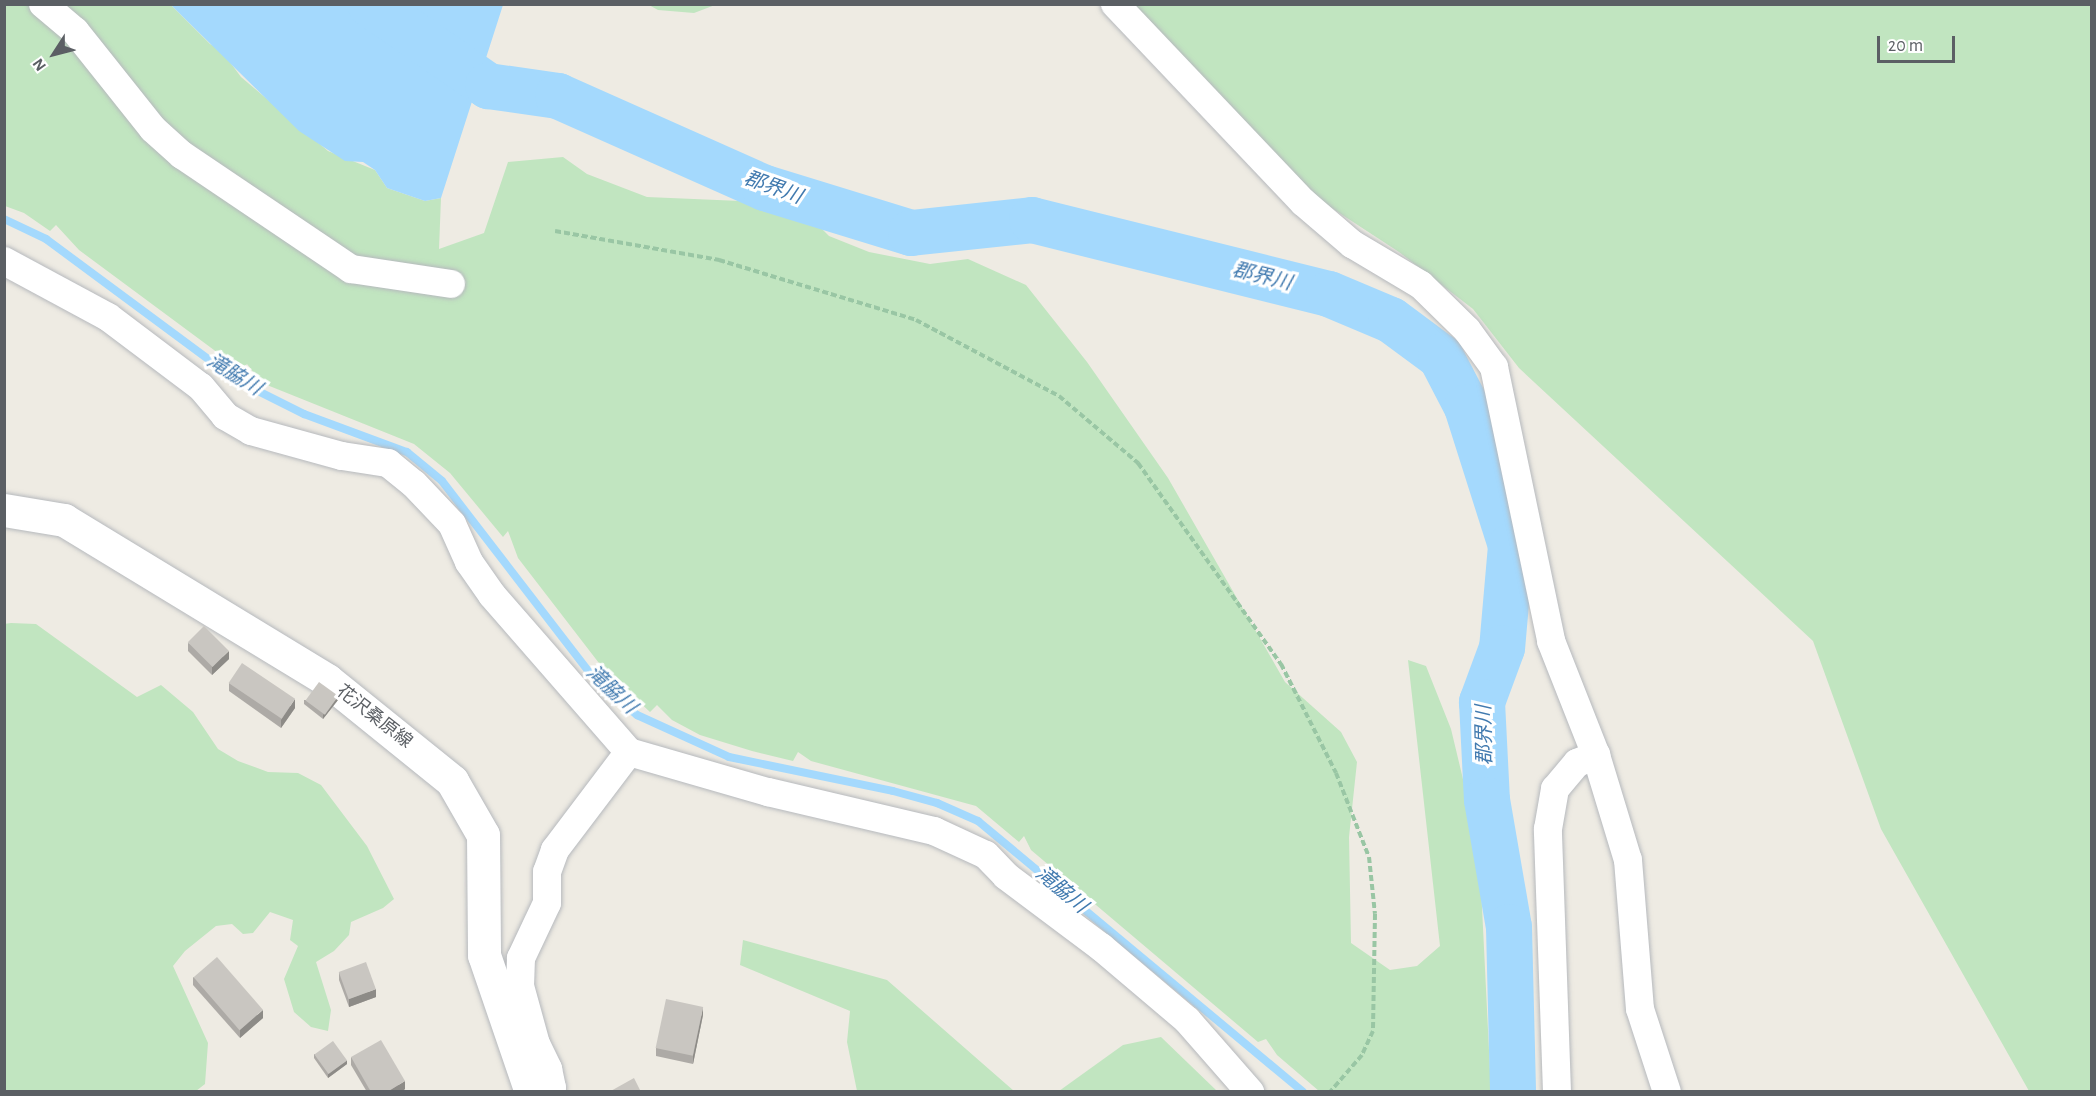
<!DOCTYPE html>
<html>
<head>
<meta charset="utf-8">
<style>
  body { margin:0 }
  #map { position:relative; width:2096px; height:1096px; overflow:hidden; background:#eeebe3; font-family:"Alegreya Sans","Noto Sans JP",sans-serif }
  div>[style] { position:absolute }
  .green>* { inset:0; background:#c1e5c0 }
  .water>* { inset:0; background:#a4d9fd }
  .stream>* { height:8px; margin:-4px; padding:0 4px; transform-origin:4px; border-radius:4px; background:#a4d9fd }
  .river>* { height:46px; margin:-23px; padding:0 23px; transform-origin:23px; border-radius:23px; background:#a4d9fd }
  .path>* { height:4px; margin-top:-2px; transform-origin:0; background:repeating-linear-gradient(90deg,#99c6a4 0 6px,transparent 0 9px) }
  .roads { filter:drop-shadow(0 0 2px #b6b9bd) drop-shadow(0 0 2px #b6b9bd) }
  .minor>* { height:28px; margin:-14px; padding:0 14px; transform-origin:14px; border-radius:14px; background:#fff }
  .secondary>* { height:33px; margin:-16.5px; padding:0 16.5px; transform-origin:16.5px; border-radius:16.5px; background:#fff }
  .wall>* { inset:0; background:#adaaa6 }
  .shaded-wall>* { inset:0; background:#8d8b87 }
  .building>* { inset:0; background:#c9c6c1; transform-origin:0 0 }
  span { translate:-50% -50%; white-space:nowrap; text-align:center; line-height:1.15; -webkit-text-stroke:6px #fff; paint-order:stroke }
  .street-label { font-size:18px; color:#5b5f64 }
  .water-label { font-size:20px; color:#417aaf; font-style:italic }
  .frame { position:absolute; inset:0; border:6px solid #5b5f64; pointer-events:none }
  .north { position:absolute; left:24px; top:24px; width:60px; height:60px; -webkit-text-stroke:4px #fff; paint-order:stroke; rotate:234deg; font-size:16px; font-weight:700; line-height:24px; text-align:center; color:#5b5f64 }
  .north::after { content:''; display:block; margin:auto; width:21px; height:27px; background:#5b5f64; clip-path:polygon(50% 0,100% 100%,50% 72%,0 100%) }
  .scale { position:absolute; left:1877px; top:36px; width:78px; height:27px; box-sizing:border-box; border:3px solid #5b5f64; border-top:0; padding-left:8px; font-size:18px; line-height:21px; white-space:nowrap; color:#5b5f64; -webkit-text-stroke:4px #fff; paint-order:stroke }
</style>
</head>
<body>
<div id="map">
  <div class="green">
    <div style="clip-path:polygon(4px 5px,171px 5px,210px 44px,221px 50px,241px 77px,328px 151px,375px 170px,387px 188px,425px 201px,441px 198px,439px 249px,484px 233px,508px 162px,563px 157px,587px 174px,647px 197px,765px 202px,811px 218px,829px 236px,869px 252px,930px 264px,968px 259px,1026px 285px,1087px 362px,1168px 478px,1285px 682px,1341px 732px,1357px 762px,1349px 837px,1351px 943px,1390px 970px,1417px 966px,1440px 946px,1408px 660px,1426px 666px,1451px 729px,1479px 846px,1491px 1091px,1319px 1091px,1277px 1055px,1266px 1039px,1258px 1042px,1031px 850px,1024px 836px,1019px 842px,976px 806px,811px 761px,798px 752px,793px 761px,752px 751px,700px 735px,672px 720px,657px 705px,650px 712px,602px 667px,518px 558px,508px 531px,503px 537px,450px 473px,414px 444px,262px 383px,247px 364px,241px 370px,79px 250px,56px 225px,50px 231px,24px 213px,5px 206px)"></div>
    <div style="clip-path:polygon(649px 5px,715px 5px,694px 13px,658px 10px)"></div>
    <div style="clip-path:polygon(1134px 5px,2091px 5px,2091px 1091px,2029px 1091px,1881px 829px,1813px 641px,1519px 368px,1473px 309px,1399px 252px,1321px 201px)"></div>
    <div style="clip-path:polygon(11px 623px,36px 624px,137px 697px,161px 685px,193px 712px,218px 749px,238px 761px,268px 772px,298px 773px,321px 785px,367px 846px,394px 899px,383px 908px,351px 922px,349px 935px,334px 951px,316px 962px,331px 1010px,328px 1031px,311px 1027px,294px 1012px,284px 979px,298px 946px,290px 940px,293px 920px,270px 912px,253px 933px,243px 934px,232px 924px,216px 926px,185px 951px,173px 966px,208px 1043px,205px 1084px,196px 1091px,5px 1091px,4px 624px)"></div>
    <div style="clip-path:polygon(743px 940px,887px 980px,1014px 1091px,857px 1091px,847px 1042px,850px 1011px,740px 965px)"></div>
    <div style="clip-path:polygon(1161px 1037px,1217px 1091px,1059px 1091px,1123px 1045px)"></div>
  </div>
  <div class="water">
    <div style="clip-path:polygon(171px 5px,503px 5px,441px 198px,425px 201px,387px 188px,375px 170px,363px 162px,345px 161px,299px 131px)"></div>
  </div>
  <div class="stream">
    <div style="left:4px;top:219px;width:47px;rotate:25.5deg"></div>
    <div style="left:46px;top:239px;width:239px;rotate:36.5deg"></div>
    <div style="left:238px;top:381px;width:74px;rotate:26.6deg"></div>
    <div style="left:304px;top:414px;width:110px;rotate:20.3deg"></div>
    <div style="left:407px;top:452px;width:45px;rotate:39.6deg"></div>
    <div style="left:442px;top:481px;width:251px;rotate:52.4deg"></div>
    <div style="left:595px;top:680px;width:55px;rotate:39.8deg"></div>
    <div style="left:637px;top:715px;width:101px;rotate:24.5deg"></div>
    <div style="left:729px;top:757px;width:167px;rotate:11.7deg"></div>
    <div style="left:893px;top:791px;width:46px;rotate:15.3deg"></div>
    <div style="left:937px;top:803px;width:45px;rotate:23.7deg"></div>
    <div style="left:978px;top:821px;width:423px;rotate:39.8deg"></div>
  </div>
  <div class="river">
    <div style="left:370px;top:4px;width:144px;rotate:34.8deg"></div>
    <div style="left:488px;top:86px;width:71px;rotate:8.1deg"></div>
    <div style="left:558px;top:96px;width:227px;rotate:24deg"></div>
    <div style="left:765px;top:188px;width:153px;rotate:17.1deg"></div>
    <div style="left:911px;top:233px;width:122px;rotate:-6.1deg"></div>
    <div style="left:1032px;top:220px;width:306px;rotate:14deg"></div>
    <div style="left:1329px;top:294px;width:67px;rotate:22.8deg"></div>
    <div style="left:1391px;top:320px;width:62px;rotate:36.5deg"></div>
    <div style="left:1441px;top:357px;width:56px;rotate:62.5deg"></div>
    <div style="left:1467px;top:407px;width:146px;rotate:72.4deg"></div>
    <div style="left:1511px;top:546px;width:102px;rotate:95deg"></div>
    <div style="left:1502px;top:648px;width:58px;rotate:110.3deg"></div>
    <div style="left:1482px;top:702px;width:98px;rotate:87.1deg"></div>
    <div style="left:1487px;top:800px;width:129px;rotate:80.2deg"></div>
    <div style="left:1509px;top:927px;width:165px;rotate:88.6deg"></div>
  </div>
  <div class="path">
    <div style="left:555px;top:231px;width:167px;rotate:10deg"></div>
    <div style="left:719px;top:260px;width:206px;rotate:16.9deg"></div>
    <div style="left:916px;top:320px;width:162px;rotate:28deg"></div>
    <div style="left:1059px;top:396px;width:104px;rotate:40.3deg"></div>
    <div style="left:1138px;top:463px;width:247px;rotate:54.6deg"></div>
    <div style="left:1281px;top:664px;width:122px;rotate:63.2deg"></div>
    <div style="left:1336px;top:773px;width:90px;rotate:68.6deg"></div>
    <div style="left:1369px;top:857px;width:57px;rotate:84deg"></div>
    <div style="left:1375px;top:914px;width:117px;rotate:91deg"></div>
    <div style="left:1373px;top:1031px;width:26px;rotate:115deg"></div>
    <div style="left:1362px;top:1055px;width:49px;rotate:130.9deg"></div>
  </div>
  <div class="roads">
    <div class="minor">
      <div style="left:43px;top:4px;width:42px;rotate:40.2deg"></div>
      <div style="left:75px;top:31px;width:125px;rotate:51.5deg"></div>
      <div style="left:153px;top:129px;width:39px;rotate:42deg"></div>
      <div style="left:182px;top:155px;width:204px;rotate:34deg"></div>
      <div style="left:351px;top:269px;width:101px;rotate:8.5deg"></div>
      <div style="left:1115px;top:4px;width:273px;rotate:46.5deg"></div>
      <div style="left:1303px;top:202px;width:65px;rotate:40.6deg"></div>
      <div style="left:1352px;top:244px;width:80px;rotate:30.7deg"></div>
      <div style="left:1421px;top:285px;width:64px;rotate:44.4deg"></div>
      <div style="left:1467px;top:330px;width:46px;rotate:53.9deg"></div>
      <div style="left:1494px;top:367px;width:280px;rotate:78.2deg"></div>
      <div style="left:1551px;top:641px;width:123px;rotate:68.5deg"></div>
      <div style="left:1596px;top:755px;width:110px;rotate:73.1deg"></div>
      <div style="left:1628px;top:860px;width:149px;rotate:85.4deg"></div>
      <div style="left:1640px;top:1009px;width:87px;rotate:72deg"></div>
      <div style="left:4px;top:261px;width:118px;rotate:28.3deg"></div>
      <div style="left:108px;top:317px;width:116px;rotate:37deg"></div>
      <div style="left:201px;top:387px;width:38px;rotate:50deg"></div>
      <div style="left:225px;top:416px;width:30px;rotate:30deg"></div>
      <div style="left:251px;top:431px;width:94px;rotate:15.4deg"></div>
      <div style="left:342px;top:456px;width:47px;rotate:8.7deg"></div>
      <div style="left:388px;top:463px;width:33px;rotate:39deg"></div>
      <div style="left:414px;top:484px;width:55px;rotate:46.5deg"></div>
      <div style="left:452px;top:524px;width:42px;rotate:65.9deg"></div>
      <div style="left:469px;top:562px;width:40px;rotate:55.1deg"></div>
      <div style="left:492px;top:595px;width:208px;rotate:48.9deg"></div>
      <div style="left:629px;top:752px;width:123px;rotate:127.1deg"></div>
      <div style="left:555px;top:850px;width:23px;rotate:110deg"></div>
      <div style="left:547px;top:872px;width:31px;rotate:90deg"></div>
      <div style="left:547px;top:903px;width:61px;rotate:115.3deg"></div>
      <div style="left:521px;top:958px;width:28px;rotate:92deg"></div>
      <div style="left:520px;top:986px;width:60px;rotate:74.6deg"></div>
      <div style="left:536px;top:1044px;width:28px;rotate:64deg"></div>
      <div style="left:548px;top:1069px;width:19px;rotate:78deg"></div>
      <div style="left:552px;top:1088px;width:6px;rotate:135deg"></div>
      <div style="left:629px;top:752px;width:145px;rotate:16.1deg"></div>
      <div style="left:768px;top:792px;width:171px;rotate:13.2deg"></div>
      <div style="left:934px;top:831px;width:57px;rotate:24.8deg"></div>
      <div style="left:986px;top:855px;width:29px;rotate:46deg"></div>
      <div style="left:1006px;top:876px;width:119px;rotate:36.8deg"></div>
      <div style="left:1101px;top:947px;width:113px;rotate:40.3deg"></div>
      <div style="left:1187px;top:1020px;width:96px;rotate:48.8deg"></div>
      <div style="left:1557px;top:1092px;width:263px;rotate:-92deg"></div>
      <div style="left:1548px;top:829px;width:41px;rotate:-80.1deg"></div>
      <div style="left:1555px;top:789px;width:34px;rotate:-50deg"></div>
      <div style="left:1577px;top:763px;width:21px;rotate:-23deg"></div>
    </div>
    <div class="secondary">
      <div style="left:4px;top:510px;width:61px;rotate:9.5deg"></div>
      <div style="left:64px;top:520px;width:308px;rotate:31.3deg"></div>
      <div style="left:327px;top:680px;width:161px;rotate:38.9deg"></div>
      <div style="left:452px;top:781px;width:62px;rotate:60.1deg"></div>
      <div style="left:483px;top:835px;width:120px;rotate:89.5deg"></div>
      <div style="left:484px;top:955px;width:145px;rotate:71.1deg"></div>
    </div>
  </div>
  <div class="wall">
    <div style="clip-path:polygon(188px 643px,229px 659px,212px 675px,188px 651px)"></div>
    <div style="clip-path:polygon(229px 683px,295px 708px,281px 728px,229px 691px)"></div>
    <div style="clip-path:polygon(304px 700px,338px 700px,323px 719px,304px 704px)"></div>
    <div style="clip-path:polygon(339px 972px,376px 997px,349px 1007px,339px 980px)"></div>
    <div style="clip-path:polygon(193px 977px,263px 1018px,240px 1038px,193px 985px)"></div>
    <div style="clip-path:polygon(703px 1015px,693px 1064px,656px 1056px,656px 1048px)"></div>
    <div style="clip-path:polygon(314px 1054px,347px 1064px,328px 1078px,314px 1058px)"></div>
    <div style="clip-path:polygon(351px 1057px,405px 1089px,401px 1092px,367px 1092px,351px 1065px)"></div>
  </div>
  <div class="shaded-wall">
    <div style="clip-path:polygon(229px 651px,229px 659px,212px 675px,212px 667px)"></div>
    <div style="clip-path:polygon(338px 696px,338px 700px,323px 719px,323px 715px)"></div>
    <div style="clip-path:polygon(295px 699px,295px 708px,281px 728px,281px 720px)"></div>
    <div style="clip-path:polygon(376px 989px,376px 997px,349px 1007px,349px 999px)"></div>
    <div style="clip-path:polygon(703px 1007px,703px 1015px,693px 1064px,693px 1056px)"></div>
    <div style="clip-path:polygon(263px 1010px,263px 1018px,240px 1038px,240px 1030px)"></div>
    <div style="clip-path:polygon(347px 1060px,347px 1064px,328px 1078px,328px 1074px)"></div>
    <div style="clip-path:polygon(405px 1081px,405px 1089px,401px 1092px,387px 1092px)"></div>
  </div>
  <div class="building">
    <div style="left:204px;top:626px;width:35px;height:23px;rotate:45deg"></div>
    <div style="left:242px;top:663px;width:64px;height:24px;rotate:34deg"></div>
    <div style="left:319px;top:682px;width:24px;height:23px;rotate:36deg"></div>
    <div style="left:217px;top:957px;width:70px;height:31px;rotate:49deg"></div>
    <div style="left:366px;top:962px;width:29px;height:29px;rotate:70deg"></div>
    <div style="left:666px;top:999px;width:38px;height:50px;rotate:12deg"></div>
    <div style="clip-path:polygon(381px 1040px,405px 1081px,387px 1092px,371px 1092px,351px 1057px)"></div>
    <div style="left:333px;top:1041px;width:24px;height:23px;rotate:54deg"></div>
    <div style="clip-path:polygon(634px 1078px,641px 1092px,609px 1092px)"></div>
  </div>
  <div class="street-label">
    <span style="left:374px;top:717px;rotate:38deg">花沢桑原線</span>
  </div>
  <div class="water-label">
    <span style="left:773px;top:188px;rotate:20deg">郡界川</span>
    <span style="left:1262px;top:277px;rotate:14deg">郡界川</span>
    <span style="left:234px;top:375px;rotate:32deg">滝脇川</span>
    <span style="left:611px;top:690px;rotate:43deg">滝脇川</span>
    <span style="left:1485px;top:735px;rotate:-91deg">郡界川</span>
    <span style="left:1061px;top:890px;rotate:40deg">滝脇川</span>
  </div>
  <div class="frame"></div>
  <div class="north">N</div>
  <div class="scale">20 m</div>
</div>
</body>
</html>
